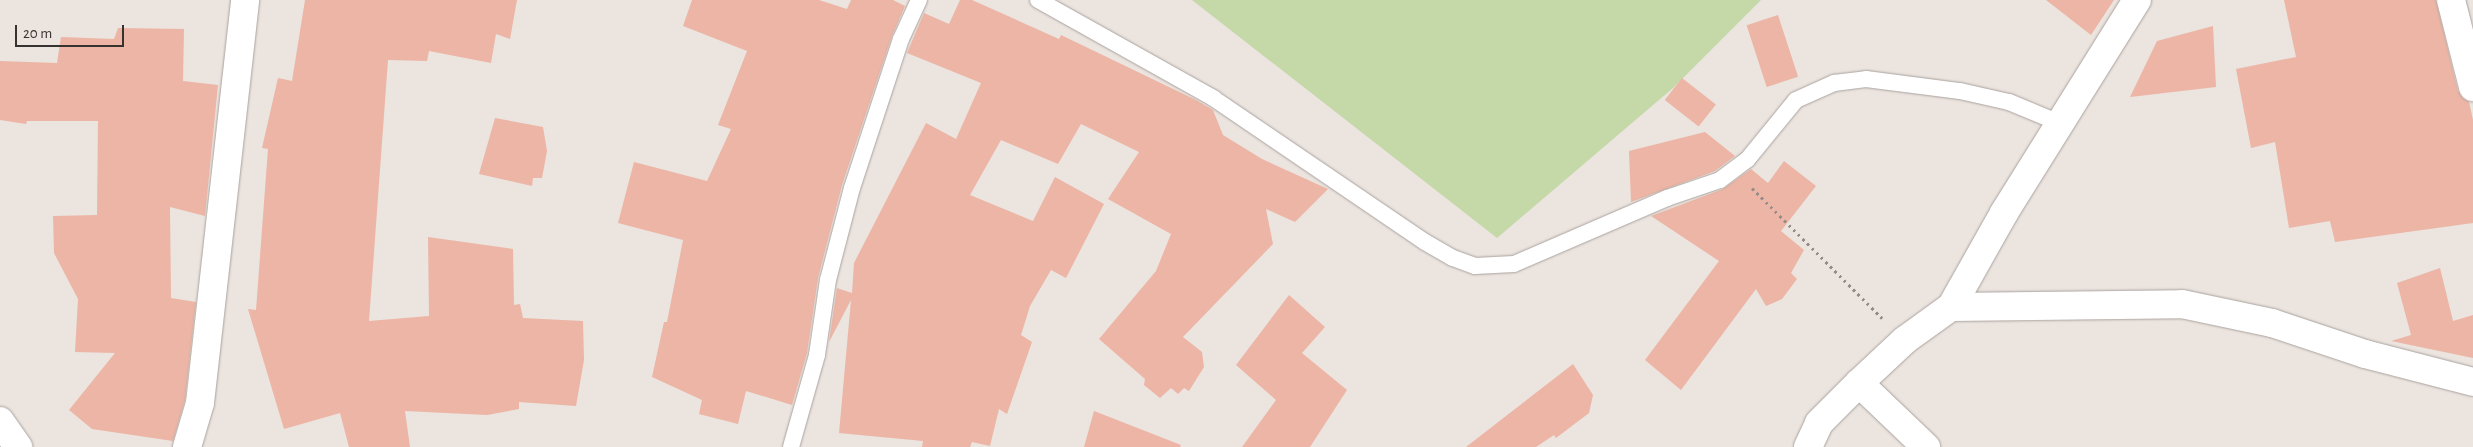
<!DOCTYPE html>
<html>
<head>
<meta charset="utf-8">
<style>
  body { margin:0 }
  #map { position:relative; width:2473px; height:447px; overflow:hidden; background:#ebe4df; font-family:"Alegreya Sans",sans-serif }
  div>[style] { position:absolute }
  .green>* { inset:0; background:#c5d8a8 }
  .building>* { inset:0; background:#ecb5a5; transform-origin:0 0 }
  .path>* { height:3px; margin-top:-1.5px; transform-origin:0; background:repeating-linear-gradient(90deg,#928d8a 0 2.5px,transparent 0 6.5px) }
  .roads { filter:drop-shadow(0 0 1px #aaa29e) drop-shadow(0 0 1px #aaa29e) }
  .lane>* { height:16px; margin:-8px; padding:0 8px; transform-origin:8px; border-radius:8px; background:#fff }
  .street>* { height:28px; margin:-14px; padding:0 14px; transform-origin:14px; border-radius:14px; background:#fff }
  .secondary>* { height:28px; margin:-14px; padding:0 14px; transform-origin:14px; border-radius:14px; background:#fff }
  span { translate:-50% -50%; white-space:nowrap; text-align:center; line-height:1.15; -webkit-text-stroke:4.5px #ebe4df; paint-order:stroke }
  .scale { position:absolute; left:15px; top:25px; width:109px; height:22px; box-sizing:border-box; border:2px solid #353230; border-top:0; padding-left:6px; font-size:15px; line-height:18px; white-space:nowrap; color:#353230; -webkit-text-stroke:4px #ebe4df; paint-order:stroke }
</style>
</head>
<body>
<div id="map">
  <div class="green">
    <div style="clip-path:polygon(1192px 0,1761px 0,1673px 88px,1497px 238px)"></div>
  </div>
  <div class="building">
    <div style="clip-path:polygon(305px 0,517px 0,510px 39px,496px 34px,491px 63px,429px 51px,427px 61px,388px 60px,369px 321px,429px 316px,428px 237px,513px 249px,514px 305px,520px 304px,523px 318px,583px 321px,584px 360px,576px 406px,519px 402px,519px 409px,487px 415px,405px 411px,410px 447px,349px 447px,340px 413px,284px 429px,248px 309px,256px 310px,268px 149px,262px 148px,278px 78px,292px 81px)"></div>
    <div style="clip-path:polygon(692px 0,819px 0,847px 9px,851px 0,893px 0,905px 6px,892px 36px,842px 185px,818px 278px,807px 353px,792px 405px,746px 391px,738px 424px,699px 414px,702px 400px,652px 377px,664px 322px,667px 322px,683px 240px,618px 223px,634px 162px,707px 181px,731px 129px,718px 125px,747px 51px,683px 26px)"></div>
    <div style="clip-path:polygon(960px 0,972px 0,1059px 39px,1061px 35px,1196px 100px,1213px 110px,1223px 135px,1262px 159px,1328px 189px,1295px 222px,1266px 209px,1273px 244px,1183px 337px,1202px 352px,1204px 367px,1189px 391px,1184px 388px,1178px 394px,1171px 388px,1160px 398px,1144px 385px,1145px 379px,1099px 339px,1156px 271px,1171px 234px,1108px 199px,1139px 152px,1081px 124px,1058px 164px,1001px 140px,970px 195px,1033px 221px,1055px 177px,1104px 204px,1066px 278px,1051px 270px,1030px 306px,1021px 335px,1032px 342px,1007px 414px,999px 409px,990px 446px,972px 442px,970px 447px,922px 447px,923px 441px,839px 433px,851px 300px,829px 342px,837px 288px,852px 293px,854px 263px,926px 123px,956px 139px,981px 83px,907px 53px,924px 13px,949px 24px)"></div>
    <div style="clip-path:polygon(2046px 0,2114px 0,2091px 35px)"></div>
    <div style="clip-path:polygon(2284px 0,2436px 0,2458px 91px,2469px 102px,2473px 120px,2473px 223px,2335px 242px,2330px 221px,2289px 228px,2275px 142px,2251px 148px,2236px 69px,2296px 57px)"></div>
    <div style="left:1778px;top:15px;width:65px;height:33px;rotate:72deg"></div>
    <div style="clip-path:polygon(2213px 26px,2216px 87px,2130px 97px,2157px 41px)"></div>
    <div style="clip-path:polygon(118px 28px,184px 29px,183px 81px,218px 85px,205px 216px,170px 207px,171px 298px,196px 302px,185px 400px,173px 441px,92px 429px,69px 410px,115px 353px,75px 352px,78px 299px,54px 253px,53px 216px,97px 215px,98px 121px,27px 121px,26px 124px,0 120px,0 61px,57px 63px,61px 37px,114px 39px)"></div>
    <div style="left:1682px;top:78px;width:43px;height:28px;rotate:38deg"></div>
    <div style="clip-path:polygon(495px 118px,543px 127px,547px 151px,542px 178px,533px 178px,532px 186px,479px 174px)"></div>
    <div style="clip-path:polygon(1705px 132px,1735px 156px,1715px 171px,1631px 202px,1629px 151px)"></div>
    <div style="clip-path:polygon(1784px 161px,1816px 186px,1781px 231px,1804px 250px,1791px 273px,1797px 279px,1782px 299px,1766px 306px,1756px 289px,1681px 390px,1645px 360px,1719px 261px,1651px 216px,1723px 189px,1751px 169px,1768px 183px)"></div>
    <div style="clip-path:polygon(2440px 268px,2453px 321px,2473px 315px,2473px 358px,2391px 341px,2411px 335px,2397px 283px)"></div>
    <div style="clip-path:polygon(1289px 295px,1325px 327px,1302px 353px,1347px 390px,1310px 447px,1242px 447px,1276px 400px,1236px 365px)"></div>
    <div style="clip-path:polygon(1573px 364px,1593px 395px,1589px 413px,1556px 438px,1554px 435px,1536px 447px,1466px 447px)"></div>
    <div style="clip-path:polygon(1094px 411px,1181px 445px,1180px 447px,1084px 447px)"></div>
  </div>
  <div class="path">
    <div style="left:1752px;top:188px;width:184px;rotate:45deg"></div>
  </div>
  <div class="roads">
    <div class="lane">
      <div style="left:1038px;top:0;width:201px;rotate:29.2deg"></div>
      <div style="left:1213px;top:98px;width:256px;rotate:34.2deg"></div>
      <div style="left:1425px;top:242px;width:32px;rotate:30deg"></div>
      <div style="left:1453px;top:258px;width:23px;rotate:20deg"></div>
      <div style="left:1475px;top:266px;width:39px;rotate:-3deg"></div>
      <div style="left:1514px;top:264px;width:167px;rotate:-23.3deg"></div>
      <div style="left:1667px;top:198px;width:56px;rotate:-18.8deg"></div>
      <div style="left:1720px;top:180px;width:34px;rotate:-37deg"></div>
      <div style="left:1747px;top:160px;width:77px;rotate:-50.8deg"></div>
      <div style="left:1796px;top:100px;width:42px;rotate:-24.1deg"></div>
      <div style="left:1834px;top:83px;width:32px;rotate:-7deg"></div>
      <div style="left:1866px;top:79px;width:95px;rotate:7.3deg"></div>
      <div style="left:1960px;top:91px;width:50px;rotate:12.7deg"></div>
      <div style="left:2009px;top:102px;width:57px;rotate:22.5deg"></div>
      <div style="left:791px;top:447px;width:96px;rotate:-74.2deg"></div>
      <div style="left:817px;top:355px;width:76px;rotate:-81.7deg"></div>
      <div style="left:828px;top:280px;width:95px;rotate:-75.4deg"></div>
      <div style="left:852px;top:188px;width:157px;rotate:-71.8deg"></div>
      <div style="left:901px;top:39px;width:43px;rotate:-65.2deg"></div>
    </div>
    <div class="street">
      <div style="left:2137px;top:0;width:251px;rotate:122deg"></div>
      <div style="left:2004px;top:213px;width:108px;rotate:119.4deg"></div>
      <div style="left:1951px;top:307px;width:231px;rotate:-0.7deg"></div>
      <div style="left:2182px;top:304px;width:92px;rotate:11.9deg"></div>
      <div style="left:2272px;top:323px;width:98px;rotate:18.4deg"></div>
      <div style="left:2365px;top:354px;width:112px;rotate:14.5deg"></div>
      <div style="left:2451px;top:0;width:90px;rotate:75.8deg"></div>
      <div style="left:1859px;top:383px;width:93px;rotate:43.7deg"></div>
      <div style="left:187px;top:447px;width:46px;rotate:-73.5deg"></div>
      <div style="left:200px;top:403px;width:406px;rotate:-83.6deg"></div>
      <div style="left:1808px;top:447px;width:26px;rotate:-65deg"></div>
      <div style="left:1819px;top:423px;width:57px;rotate:-45deg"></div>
      <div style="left:1859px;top:383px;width:63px;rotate:-43.1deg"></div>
      <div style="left:1905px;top:340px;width:57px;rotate:-35.7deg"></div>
    </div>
    <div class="secondary">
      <div style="left:0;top:421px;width:32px;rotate:55deg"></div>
    </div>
  </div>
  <div class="scale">20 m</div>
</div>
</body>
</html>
